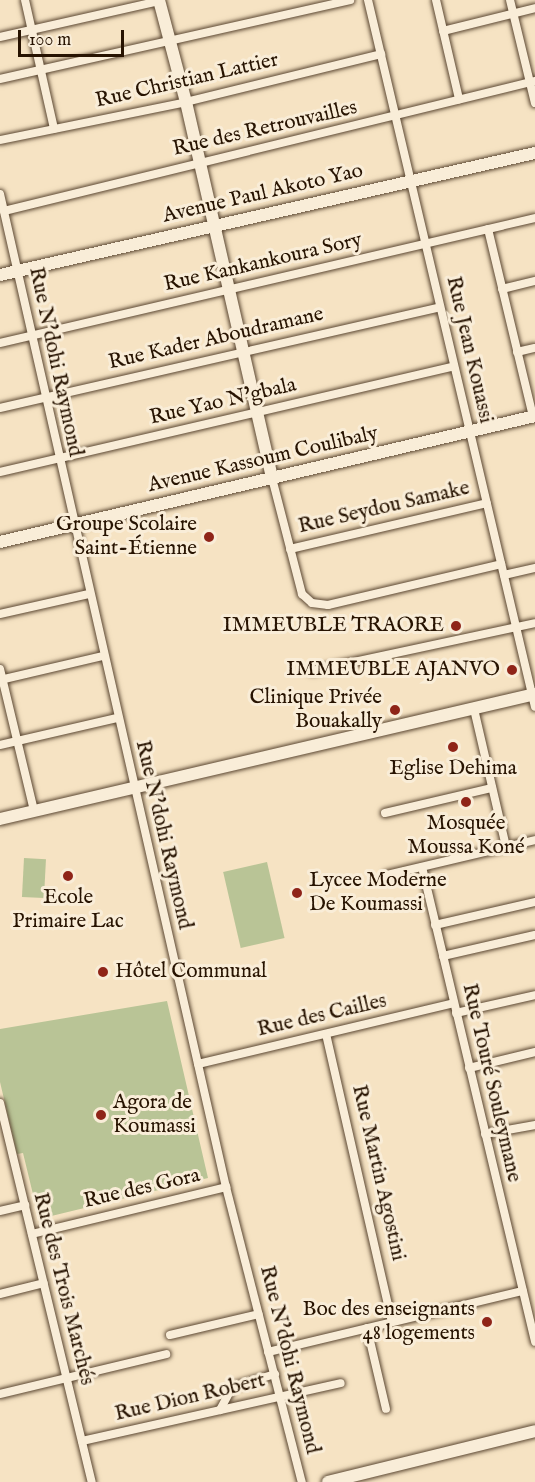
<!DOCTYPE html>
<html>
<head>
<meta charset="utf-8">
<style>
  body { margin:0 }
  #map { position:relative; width:535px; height:1482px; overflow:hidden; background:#f6e3c3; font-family:"IM FELL English",serif }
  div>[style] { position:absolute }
  .green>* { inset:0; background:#b9c496; transform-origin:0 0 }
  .roads { filter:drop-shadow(0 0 2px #5b4732) drop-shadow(0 0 2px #5b4732) }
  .street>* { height:8px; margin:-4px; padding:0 4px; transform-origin:4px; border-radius:4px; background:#f9edd8 }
  .secondary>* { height:12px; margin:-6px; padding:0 6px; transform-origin:6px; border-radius:6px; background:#f9edd8 }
  .dots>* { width:16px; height:16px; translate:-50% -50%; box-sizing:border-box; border:3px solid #f9edd8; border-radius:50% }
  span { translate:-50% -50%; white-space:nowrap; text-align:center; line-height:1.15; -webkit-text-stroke:6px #f9edd8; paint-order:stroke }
  .street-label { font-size:21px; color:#271301 }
  .poi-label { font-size:21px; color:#271301 }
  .right { translate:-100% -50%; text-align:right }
  .left { translate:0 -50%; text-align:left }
  .scale { position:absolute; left:18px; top:30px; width:106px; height:27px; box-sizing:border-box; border:3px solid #271301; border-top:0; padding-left:8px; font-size:18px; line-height:21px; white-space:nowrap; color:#271301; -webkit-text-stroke:4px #f9edd8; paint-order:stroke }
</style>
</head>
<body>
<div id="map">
  <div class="green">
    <div style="left:24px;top:858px;width:22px;height:39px;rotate:3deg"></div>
    <div style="left:267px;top:862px;width:78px;height:45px;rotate:77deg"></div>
    <div style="clip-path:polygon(167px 1001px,208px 1178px,39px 1219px,23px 1153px,17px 1154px,0 1082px,0 1029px)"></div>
  </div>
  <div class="roads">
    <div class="street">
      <div style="left:25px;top:0;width:132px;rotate:77.3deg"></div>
      <div style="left:368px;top:0;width:726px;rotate:76.71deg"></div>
      <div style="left:436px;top:0;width:102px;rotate:76.9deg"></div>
      <div style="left:510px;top:0;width:106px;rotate:76.4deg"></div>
      <div style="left:443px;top:31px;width:95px;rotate:-14deg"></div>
      <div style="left:0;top:37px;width:164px;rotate:-12.7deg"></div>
      <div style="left:0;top:79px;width:359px;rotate:-12.7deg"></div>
      <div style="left:0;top:140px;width:190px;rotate:-11.5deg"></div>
      <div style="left:186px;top:102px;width:201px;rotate:-13.8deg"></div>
      <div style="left:0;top:194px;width:1018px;rotate:77.18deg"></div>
      <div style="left:226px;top:1187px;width:305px;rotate:75.6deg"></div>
      <div style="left:4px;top:211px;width:547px;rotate:-13.76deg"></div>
      <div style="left:488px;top:229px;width:192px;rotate:76.5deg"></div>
      <div style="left:502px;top:289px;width:34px;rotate:-14deg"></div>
      <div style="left:0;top:343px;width:549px;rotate:-13.15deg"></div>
      <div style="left:517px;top:352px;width:18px;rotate:-13deg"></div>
      <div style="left:0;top:408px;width:451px;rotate:-12.9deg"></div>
      <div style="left:0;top:472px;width:466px;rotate:-13.1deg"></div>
      <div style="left:272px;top:478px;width:120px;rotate:75.5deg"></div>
      <div style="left:302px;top:594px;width:13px;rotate:42deg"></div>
      <div style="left:312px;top:603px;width:16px;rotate:7deg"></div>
      <div style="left:328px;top:605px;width:178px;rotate:-13.3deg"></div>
      <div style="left:290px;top:549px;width:202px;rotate:-13.1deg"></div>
      <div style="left:504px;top:575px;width:32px;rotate:-13deg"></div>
      <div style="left:0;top:614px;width:91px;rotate:-12.7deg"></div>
      <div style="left:0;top:669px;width:146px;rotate:76.5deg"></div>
      <div style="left:312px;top:671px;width:228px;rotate:-12.1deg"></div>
      <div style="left:0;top:680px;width:106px;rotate:-13.1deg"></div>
      <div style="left:474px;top:709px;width:142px;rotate:76.9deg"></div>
      <div style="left:0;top:745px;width:120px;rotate:-13deg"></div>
      <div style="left:385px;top:813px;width:110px;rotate:-13.2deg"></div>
      <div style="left:422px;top:867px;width:488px;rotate:76.6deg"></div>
      <div style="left:387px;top:875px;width:152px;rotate:-13.3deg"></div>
      <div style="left:435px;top:925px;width:103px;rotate:-13deg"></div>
      <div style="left:443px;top:956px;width:94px;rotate:-12.9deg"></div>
      <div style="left:456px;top:1013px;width:81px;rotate:-12.8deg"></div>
      <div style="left:326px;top:1034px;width:295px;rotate:77.1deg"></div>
      <div style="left:198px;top:1064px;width:263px;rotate:-13.4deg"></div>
      <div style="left:469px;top:1068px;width:68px;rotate:-13.6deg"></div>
      <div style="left:0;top:1103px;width:390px;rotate:76.4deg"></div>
      <div style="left:485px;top:1134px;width:51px;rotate:-10.2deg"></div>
      <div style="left:0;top:1211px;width:26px;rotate:-13deg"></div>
      <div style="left:32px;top:1234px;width:200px;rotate:-13.6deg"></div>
      <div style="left:0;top:1294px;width:45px;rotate:-14deg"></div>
      <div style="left:367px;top:1328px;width:83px;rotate:76.8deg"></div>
      <div style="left:170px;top:1335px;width:91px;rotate:-13.3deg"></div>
      <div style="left:268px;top:1352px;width:262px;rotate:-13.5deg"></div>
      <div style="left:0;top:1394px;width:171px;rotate:-13.5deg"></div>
      <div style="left:220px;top:1410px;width:26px;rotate:-62deg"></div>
      <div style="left:232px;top:1387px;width:45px;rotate:-16.8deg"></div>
      <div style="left:82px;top:1441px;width:265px;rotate:-12.6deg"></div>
    </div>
    <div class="secondary">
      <div style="left:159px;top:0;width:106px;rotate:75.2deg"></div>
      <div style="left:186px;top:102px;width:386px;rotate:77.1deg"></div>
      <div style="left:0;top:275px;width:549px;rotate:-12.85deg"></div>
      <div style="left:0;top:542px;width:550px;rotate:-13.25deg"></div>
      <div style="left:0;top:819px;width:549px;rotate:-13.15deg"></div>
      <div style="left:328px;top:1482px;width:213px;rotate:-13.8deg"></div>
    </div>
  </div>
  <div class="dots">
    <div style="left:209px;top:537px;background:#8f2418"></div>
    <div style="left:456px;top:626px;background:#8f2418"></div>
    <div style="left:512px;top:670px;background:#8f2418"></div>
    <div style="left:395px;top:710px;background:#8f2418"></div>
    <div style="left:453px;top:747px;background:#8f2418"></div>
    <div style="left:466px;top:802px;background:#8f2418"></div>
    <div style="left:68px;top:876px;background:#8f2418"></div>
    <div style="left:297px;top:893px;background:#8f2418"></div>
    <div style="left:103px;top:972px;background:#8f2418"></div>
    <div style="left:101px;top:1115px;background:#8f2418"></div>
    <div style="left:487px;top:1322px;background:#8f2418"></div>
  </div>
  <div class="street-label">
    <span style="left:187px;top:81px;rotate:-13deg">Rue Christian Lattier</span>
    <span style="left:265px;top:129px;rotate:-13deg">Rue des Retrouvailles</span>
    <span style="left:263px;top:194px;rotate:-13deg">Avenue Paul Akoto Yao</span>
    <span style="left:263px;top:263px;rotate:-13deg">Rue Kankankoura Sory</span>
    <span style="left:216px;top:339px;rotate:-13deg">Rue Kader Aboudramane</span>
    <span style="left:469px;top:350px;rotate:77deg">Rue Jean Kouassi</span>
    <span style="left:55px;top:362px;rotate:78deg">Rue N'dohi Raymond</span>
    <span style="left:223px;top:402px;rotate:-13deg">Rue Yao N'gbala</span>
    <span style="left:263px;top:460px;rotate:-13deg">Avenue Kassoum Coulibaly</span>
    <span style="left:384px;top:508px;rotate:-13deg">Rue Seydou Samake</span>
    <span style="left:163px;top:835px;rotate:77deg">Rue N'dohi Raymond</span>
    <span style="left:322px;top:1016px;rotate:-13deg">Rue des Cailles</span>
    <span style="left:491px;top:1083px;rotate:77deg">Rue Touré Souleymane</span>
    <span style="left:378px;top:1173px;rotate:77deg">Rue Martin Agostini</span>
    <span style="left:142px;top:1189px;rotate:-13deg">Rue des Gora</span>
    <span style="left:63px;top:1289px;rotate:76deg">Rue des Trois Marchés</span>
    <span style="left:289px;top:1360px;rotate:76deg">Rue N'dohi Raymond</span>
    <span style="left:190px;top:1398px;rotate:-13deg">Rue Dion Robert</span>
  </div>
  <div class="poi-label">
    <span class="right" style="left:197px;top:537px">Groupe Scolaire<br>Saint-Étienne</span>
    <span class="right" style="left:444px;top:626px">IMMEUBLE TRAORE</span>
    <span class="right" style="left:500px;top:670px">IMMEUBLE AJANVO</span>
    <span class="right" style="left:382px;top:710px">Clinique Privée<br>Bouakally</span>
    <span style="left:453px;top:769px">Eglise Dehima</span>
    <span style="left:466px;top:836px">Mosquée<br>Moussa Koné</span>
    <span class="left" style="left:309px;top:893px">Lycee Moderne<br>De Koumassi</span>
    <span style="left:68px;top:910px">Ecole<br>Primaire Lac</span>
    <span class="left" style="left:115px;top:972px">Hôtel Communal</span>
    <span class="left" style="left:113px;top:1115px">Agora de<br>Koumassi</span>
    <span class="right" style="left:475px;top:1322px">Boc des enseignants<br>48 logements</span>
  </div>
  <div class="scale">100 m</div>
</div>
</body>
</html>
